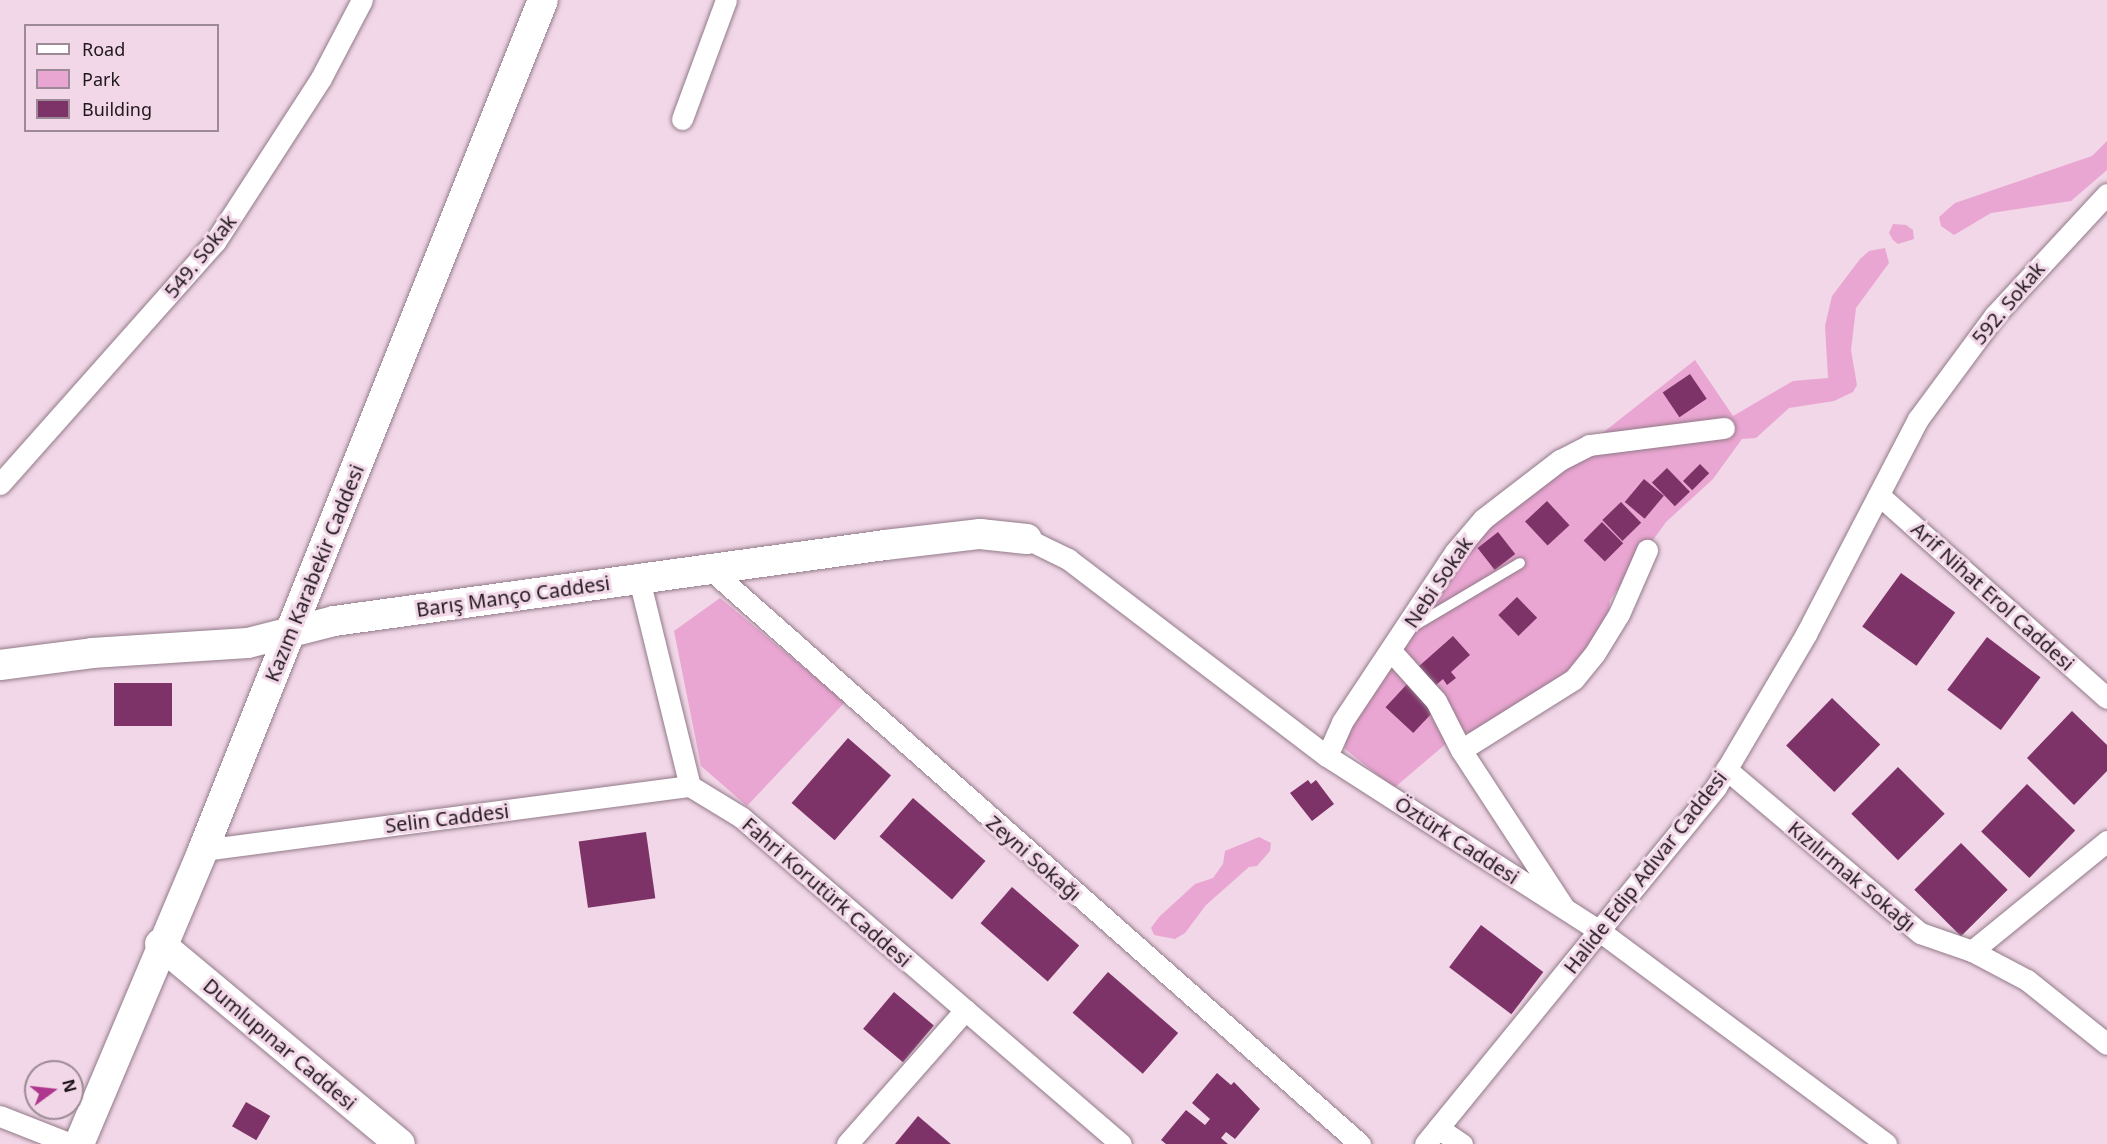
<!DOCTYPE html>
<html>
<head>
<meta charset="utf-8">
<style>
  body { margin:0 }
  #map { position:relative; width:2107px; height:1144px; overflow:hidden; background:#f1d7e7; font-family:"Noto Sans",sans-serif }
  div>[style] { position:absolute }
  .green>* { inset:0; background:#eaa6d2 }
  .building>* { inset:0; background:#7e3368; transform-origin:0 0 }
  .roads { filter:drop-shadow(0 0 2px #927a89) drop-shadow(0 0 2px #927a89) }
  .lane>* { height:10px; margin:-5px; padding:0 5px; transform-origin:5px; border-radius:5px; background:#fff }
  .street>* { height:21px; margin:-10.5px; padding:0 10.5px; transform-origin:10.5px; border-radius:10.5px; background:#fff }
  .secondary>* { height:30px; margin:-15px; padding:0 15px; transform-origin:15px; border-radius:15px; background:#fff }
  span { translate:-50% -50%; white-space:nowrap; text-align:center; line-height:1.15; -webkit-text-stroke:6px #f1d7e7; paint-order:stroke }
  .street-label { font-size:20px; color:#20171d }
  .legend { position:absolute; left:24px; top:24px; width:195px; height:108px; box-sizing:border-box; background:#f1d7e7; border:2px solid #9d8a96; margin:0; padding:8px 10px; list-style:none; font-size:18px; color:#20171d }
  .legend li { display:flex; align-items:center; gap:12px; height:30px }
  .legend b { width:30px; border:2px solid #9d8a96 }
  .north { position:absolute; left:24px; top:1060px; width:60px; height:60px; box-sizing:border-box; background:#f1d7e7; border:2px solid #9d8a96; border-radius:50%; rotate:75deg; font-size:16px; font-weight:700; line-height:24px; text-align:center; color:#20171d }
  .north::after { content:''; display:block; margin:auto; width:21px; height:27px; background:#ae378d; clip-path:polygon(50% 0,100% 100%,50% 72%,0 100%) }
</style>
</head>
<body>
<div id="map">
  <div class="green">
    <div style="clip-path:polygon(2107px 141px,2107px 170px,2071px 201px,1991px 213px,1954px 235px,1941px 226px,1939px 217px,1955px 203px,2092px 156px)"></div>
    <div style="clip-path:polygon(1893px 224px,1906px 225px,1913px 230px,1914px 239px,1898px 244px,1893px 240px,1889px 233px)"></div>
    <div style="clip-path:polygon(1885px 248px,1889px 263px,1856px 308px,1851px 350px,1857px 385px,1853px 392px,1834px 401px,1789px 408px,1756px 438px,1742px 439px,1713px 479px,1666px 522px,1610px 600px,1608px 622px,1570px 671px,1474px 734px,1461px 731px,1394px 788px,1345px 749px,1344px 734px,1468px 553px,1510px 506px,1695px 360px,1733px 416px,1793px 381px,1828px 378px,1825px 326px,1832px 296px,1860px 259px,1869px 251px)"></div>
    <div style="clip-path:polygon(720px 598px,845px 702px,747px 806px,701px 766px,674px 631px)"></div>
    <div style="clip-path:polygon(1259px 837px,1271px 843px,1270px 851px,1257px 866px,1249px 867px,1206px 905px,1185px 933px,1175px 939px,1154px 935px,1151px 928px,1159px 917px,1195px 884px,1213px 878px,1223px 864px,1225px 851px)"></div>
  </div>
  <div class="building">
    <div style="left:1690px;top:374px;width:30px;height:33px;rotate:56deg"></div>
    <div style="left:1700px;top:464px;width:13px;height:24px;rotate:45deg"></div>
    <div style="left:1667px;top:468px;width:33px;height:21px;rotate:46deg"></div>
    <div style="left:1644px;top:479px;width:26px;height:30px;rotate:40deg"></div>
    <div style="left:1547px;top:501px;width:33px;height:30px;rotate:47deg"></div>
    <div style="left:1621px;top:502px;width:29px;height:26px;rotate:46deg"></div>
    <div style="left:1602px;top:522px;width:30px;height:26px;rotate:45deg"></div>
    <div style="left:1498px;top:532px;width:28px;height:26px;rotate:52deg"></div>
    <div style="left:1901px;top:573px;width:67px;height:66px;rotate:36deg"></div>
    <div style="left:1517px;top:597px;width:29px;height:26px;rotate:46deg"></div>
    <div style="clip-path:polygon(1453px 636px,1470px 655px,1451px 672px,1456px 678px,1447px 685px,1443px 679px,1435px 686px,1418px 667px)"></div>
    <div style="left:1987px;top:637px;width:67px;height:66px;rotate:37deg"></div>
    <div style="left:114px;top:683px;width:58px;height:43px"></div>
    <div style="left:1408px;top:683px;width:38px;height:33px;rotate:43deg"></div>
    <div style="left:1832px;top:698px;width:67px;height:66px;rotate:44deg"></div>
    <div style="clip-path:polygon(2072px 711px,2107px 745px,2107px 771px,2074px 805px,2027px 758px)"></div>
    <div style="left:848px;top:738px;width:57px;height:86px;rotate:41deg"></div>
    <div style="left:1898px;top:767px;width:66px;height:66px;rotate:45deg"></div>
    <div style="clip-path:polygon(1308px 780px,1311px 784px,1316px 780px,1334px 804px,1312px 821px,1290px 793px)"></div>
    <div style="left:2027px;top:784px;width:67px;height:66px;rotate:44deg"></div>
    <div style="left:913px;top:798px;width:96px;height:51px;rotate:41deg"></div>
    <div style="left:646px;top:832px;width:67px;height:68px;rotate:82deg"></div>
    <div style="left:1961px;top:843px;width:66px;height:66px;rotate:45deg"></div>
    <div style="left:1012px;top:887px;width:89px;height:48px;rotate:41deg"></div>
    <div style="left:1481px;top:925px;width:78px;height:53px;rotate:37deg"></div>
    <div style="left:1108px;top:972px;width:93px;height:54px;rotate:41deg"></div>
    <div style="left:894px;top:992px;width:52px;height:48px;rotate:40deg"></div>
    <div style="clip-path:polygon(1217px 1073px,1231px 1085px,1234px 1082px,1260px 1109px,1235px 1139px,1226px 1132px,1221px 1138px,1228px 1144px,1166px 1144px,1161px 1140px,1186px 1110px,1205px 1125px,1210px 1119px,1192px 1103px)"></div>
    <div style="left:246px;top:1102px;width:28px;height:28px;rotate:30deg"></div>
    <div style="clip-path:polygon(918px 1116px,951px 1144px,895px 1144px)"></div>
  </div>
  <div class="roads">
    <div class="lane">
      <div style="left:1409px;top:629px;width:129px;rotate:-30.7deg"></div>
    </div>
    <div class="street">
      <div style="left:682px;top:119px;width:127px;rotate:-69.7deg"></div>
      <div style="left:0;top:484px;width:324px;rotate:-48.4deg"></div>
      <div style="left:215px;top:242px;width:195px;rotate:-57.1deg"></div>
      <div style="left:321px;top:78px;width:88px;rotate:-62.3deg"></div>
      <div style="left:1879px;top:495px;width:305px;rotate:41.7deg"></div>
      <div style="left:1027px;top:539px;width:46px;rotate:26deg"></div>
      <div style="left:1068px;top:559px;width:325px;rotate:37.3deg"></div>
      <div style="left:1327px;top:756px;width:326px;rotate:32.7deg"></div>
      <div style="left:1601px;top:932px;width:355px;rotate:36.6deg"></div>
      <div style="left:710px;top:569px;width:868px;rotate:41.5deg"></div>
      <div style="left:639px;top:579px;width:213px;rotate:76.2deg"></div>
      <div style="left:690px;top:786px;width:60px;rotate:31.3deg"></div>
      <div style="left:741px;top:817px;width:501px;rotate:40.71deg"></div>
      <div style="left:1391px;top:651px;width:67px;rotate:48deg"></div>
      <div style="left:1436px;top:701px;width:55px;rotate:63deg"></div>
      <div style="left:1327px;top:756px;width:37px;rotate:-66deg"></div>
      <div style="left:1342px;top:722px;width:204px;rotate:-56.4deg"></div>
      <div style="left:1455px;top:552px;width:43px;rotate:-49.7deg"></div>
      <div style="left:1483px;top:519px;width:97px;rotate:-37.5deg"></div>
      <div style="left:1560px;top:460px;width:33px;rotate:-27deg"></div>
      <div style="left:1589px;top:445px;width:136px;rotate:-7.2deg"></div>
      <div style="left:1726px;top:769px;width:254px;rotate:40.2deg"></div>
      <div style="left:1920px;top:933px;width:55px;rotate:19.1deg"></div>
      <div style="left:1972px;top:951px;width:62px;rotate:27.8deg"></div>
      <div style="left:2027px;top:980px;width:102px;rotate:38.7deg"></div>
      <div style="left:203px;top:850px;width:491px;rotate:-7.5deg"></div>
      <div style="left:1563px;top:906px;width:186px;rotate:-123.2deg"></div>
      <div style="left:1461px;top:750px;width:133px;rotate:-32.1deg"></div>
      <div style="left:1574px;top:679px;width:33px;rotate:-51deg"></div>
      <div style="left:1595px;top:653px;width:46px;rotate:-58.4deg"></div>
      <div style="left:1619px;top:614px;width:70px;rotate:-66.4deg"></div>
      <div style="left:1972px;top:951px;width:174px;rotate:-39.2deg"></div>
      <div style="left:0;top:1116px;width:76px;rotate:21.5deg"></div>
      <div style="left:1438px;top:1128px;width:29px;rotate:34deg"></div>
      <div style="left:847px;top:1144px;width:179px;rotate:-48.6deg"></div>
      <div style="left:1425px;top:1144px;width:461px;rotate:-50.8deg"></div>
      <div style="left:1716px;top:787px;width:178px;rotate:-59.5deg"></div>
      <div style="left:1806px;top:634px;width:242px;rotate:-62.5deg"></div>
      <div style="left:1918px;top:419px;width:129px;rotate:-53.5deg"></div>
      <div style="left:1995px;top:315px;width:165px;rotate:-47.2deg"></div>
    </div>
    <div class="secondary">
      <div style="left:0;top:665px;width:93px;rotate:-7.4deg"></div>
      <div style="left:92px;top:653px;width:156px;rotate:-3.7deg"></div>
      <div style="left:248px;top:643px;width:89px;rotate:-14.3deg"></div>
      <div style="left:334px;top:621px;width:556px;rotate:-7.85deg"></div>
      <div style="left:885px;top:545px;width:96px;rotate:-6.6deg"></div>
      <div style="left:980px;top:534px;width:47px;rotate:6.1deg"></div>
      <div style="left:160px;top:944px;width:312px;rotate:39.8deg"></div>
      <div style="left:79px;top:1144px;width:319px;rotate:-67.1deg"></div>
      <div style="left:203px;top:850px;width:915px;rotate:-68.2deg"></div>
    </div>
  </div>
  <div class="street-label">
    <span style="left:200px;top:256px;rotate:-51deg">549. Sokak</span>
    <span style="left:2008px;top:303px;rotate:-50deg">592. Sokak</span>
    <span style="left:314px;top:573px;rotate:-68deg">Kazım Karabekir Caddesi</span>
    <span style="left:1438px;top:582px;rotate:-56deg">Nebi Sokak</span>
    <span style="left:513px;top:596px;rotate:-8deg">Barış Manço Caddesi</span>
    <span style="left:1993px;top:596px;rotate:42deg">Arif Nihat Erol Caddesi</span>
    <span style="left:447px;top:818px;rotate:-7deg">Selin Caddesi</span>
    <span style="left:1457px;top:840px;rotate:33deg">Öztürk Caddesi</span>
    <span style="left:1034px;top:858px;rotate:41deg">Zeyni Sokağı</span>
    <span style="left:1645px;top:872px;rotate:-52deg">Halide Edip Adıvar Caddesi</span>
    <span style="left:1852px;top:876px;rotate:40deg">Kızılırmak Sokağı</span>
    <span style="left:827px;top:892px;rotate:41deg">Fahri Korutürk Caddesi</span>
    <span style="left:280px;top:1044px;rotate:40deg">Dumlupınar Caddesi</span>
  </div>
  <ul class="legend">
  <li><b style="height:8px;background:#fff"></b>Road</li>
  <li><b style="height:16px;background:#eaa6d2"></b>Park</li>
  <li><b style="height:16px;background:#7e3368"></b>Building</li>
  </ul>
  <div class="north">N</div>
</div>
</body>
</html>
